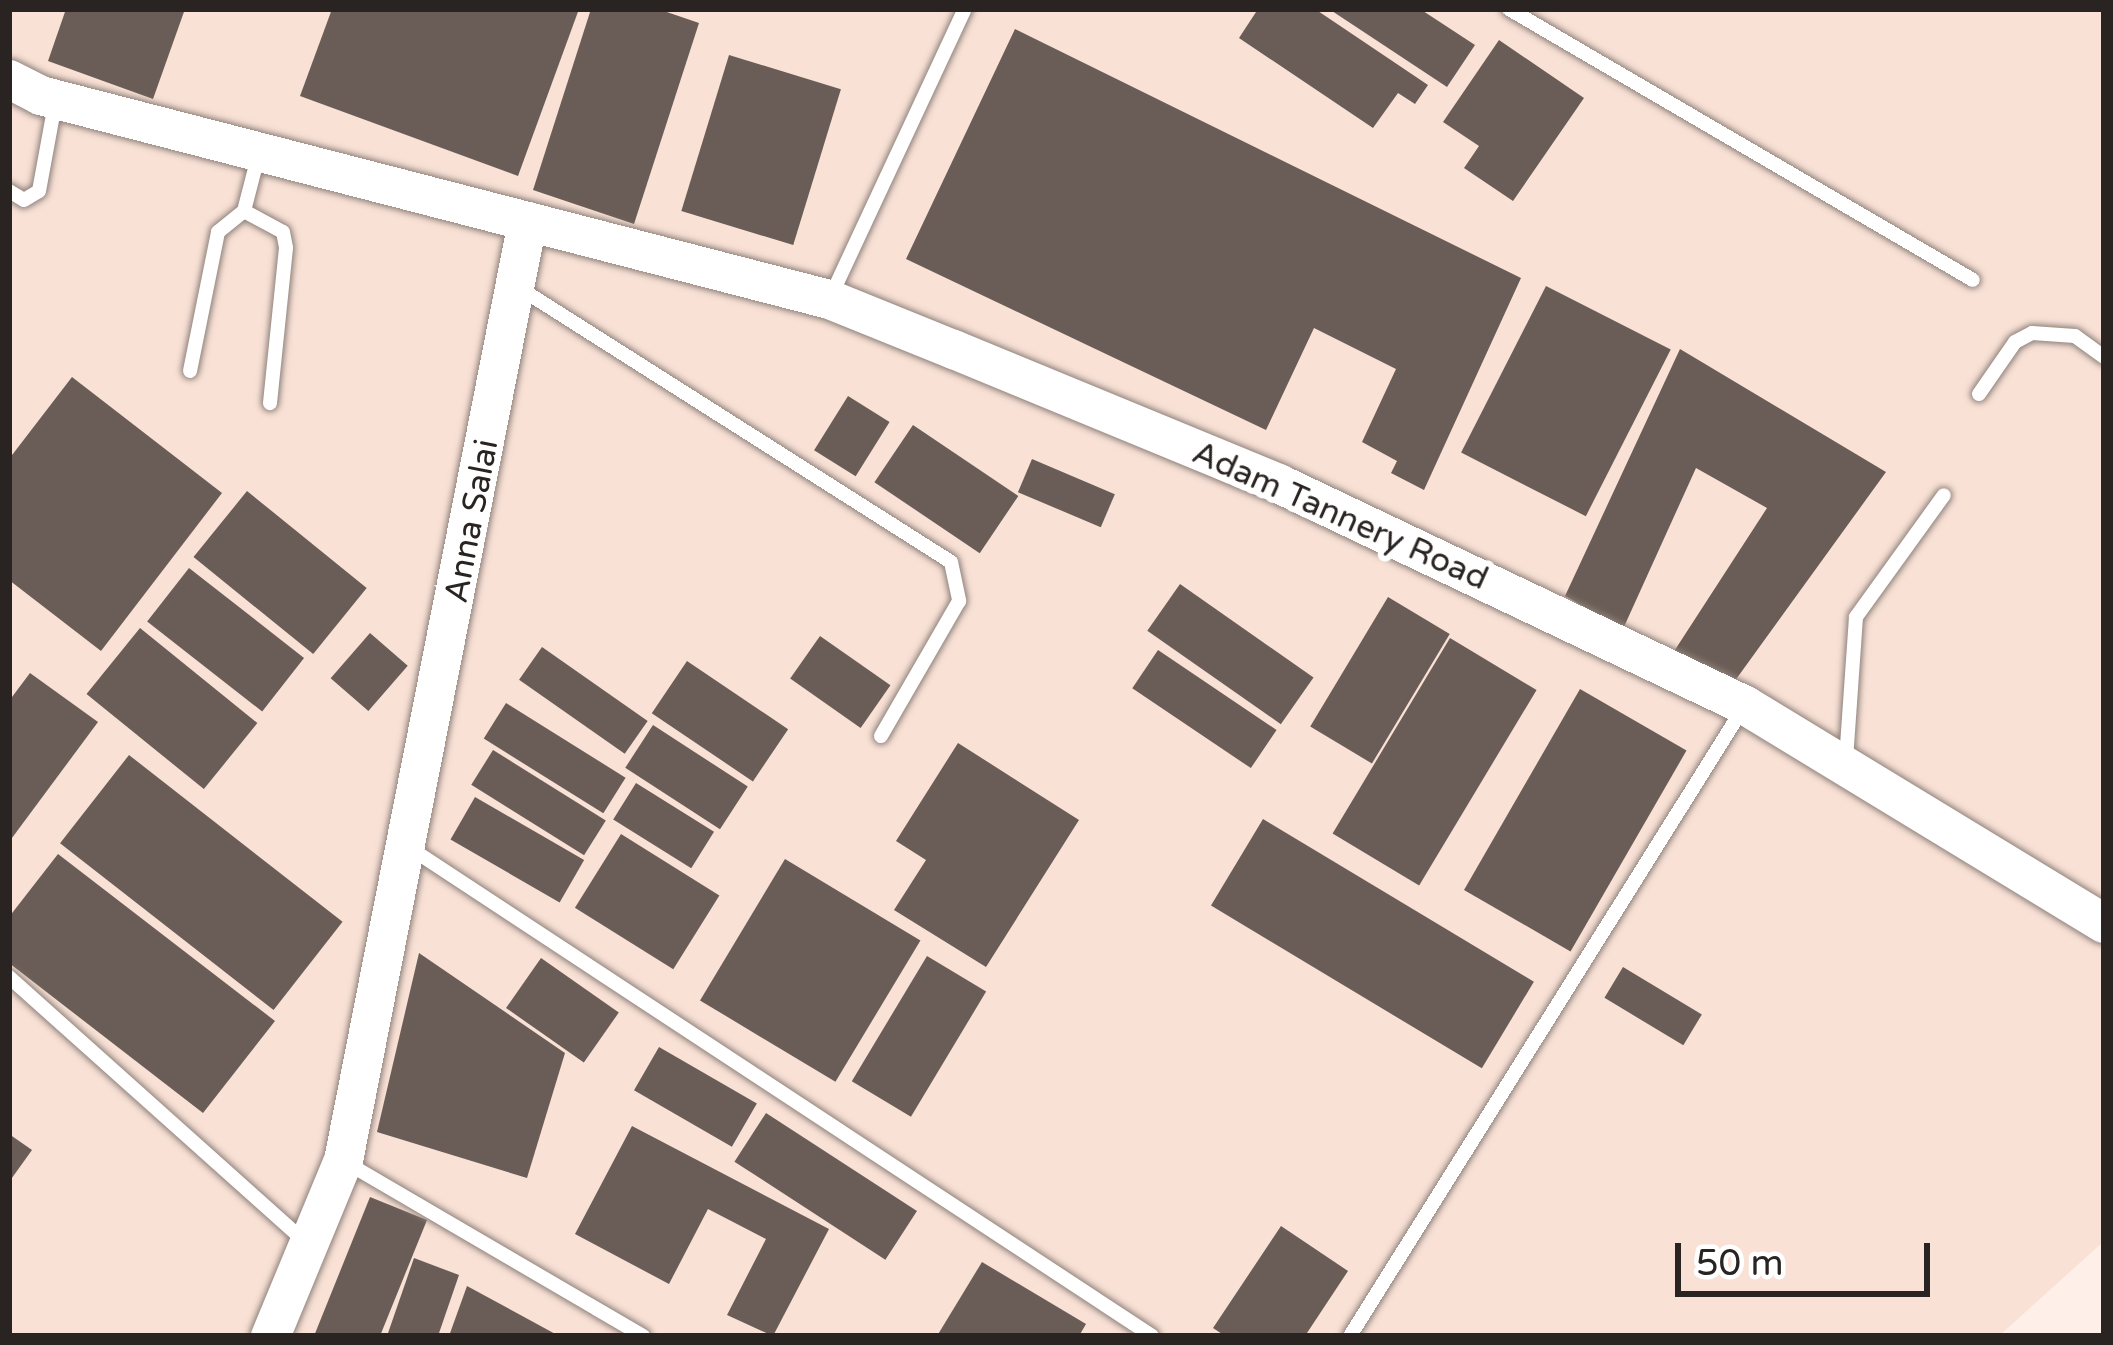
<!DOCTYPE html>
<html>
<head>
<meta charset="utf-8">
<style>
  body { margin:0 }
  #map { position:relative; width:2113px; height:1345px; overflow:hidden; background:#feefe8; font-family:"Varela Round",sans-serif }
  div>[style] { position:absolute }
  .built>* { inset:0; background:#f9e1d6 }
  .building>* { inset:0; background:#6a5d57; transform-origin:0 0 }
  .roads { filter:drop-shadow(0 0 3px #8f827b) drop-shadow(0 0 3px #8f827b) }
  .lane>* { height:14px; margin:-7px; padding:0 7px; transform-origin:7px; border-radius:7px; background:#fff }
  .secondary>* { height:39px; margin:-19.5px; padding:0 19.5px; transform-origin:19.5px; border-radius:19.5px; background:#fff }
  span { translate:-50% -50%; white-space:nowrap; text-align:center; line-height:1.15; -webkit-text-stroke:12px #fff; paint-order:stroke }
  .street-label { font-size:33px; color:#292321 }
  .frame { position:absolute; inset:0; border:12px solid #292321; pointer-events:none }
  .scale { position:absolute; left:1675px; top:1243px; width:255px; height:54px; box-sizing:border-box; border:6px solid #292321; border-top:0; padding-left:15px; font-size:36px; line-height:42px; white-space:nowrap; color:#292321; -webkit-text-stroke:9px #fff; paint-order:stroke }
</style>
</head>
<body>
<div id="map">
  <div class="built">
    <div style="clip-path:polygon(9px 9px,2104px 9px,2104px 1241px,1999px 1336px,9px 1336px)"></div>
  </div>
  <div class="building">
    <div style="clip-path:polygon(66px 9px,185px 9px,153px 99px,48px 61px)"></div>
    <div style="clip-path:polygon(332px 9px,579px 9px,518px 176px,300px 96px)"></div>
    <div style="clip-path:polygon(591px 9px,658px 9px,699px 23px,634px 224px,533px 190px)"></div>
    <div style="clip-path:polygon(1258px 9px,1315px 9px,1428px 85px,1415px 104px,1398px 93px,1373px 128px,1239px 38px)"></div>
    <div style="clip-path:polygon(1329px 9px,1420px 9px,1475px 45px,1447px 87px)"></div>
    <div style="clip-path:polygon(1015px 29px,1521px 278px,1424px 490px,1391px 473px,1397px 461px,1362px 442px,1396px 369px,1314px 328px,1266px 430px,906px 259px)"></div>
    <div style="clip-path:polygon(1499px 40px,1584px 98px,1513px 201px,1464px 168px,1479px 146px,1443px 122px)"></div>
    <div style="left:729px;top:55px;width:117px;height:163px;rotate:17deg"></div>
    <div style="left:1546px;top:286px;width:140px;height:187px;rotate:27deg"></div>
    <div style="clip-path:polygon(1680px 349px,1886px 472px,1729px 689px,1671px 656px,1767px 508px,1696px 468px,1623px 629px,1565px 596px)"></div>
    <div style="clip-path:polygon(72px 377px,222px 493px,101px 651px,9px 580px,9px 459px)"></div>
    <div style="left:848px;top:396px;width:49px;height:64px;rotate:32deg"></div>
    <div style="left:913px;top:425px;width:127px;height:69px;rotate:34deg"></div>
    <div style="left:1032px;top:459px;width:90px;height:36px;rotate:23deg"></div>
    <div style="left:247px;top:491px;width:154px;height:85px;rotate:39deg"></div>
    <div style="left:189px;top:568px;width:146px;height:68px;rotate:38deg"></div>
    <div style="left:1180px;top:584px;width:163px;height:57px;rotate:35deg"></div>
    <div style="left:1388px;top:597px;width:72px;height:151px;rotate:31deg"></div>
    <div style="left:140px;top:628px;width:151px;height:85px;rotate:39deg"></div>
    <div style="left:370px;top:633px;width:50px;height:60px;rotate:41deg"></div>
    <div style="left:820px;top:636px;width:86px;height:52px;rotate:35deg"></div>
    <div style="left:1450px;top:638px;width:101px;height:228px;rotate:31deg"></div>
    <div style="left:542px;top:647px;width:129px;height:40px;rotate:35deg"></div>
    <div style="left:1158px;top:650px;width:143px;height:46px;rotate:34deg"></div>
    <div style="left:687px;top:661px;width:122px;height:63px;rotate:34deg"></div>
    <div style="clip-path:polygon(30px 673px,98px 722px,9px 842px,9px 701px)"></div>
    <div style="left:1580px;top:689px;width:123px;height:232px;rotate:30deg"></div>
    <div style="left:506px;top:703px;width:141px;height:42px;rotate:32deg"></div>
    <div style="left:653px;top:725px;width:113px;height:51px;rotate:33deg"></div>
    <div style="clip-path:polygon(958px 743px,1079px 820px,986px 967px,894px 910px,926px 860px,896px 841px)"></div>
    <div style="left:493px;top:750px;width:133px;height:41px;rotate:32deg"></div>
    <div style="left:129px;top:755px;width:271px;height:112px;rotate:38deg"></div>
    <div style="left:636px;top:783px;width:92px;height:43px;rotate:32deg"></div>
    <div style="left:475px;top:797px;width:126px;height:49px;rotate:30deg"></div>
    <div style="left:1263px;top:819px;width:316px;height:101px;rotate:31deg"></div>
    <div style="left:621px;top:834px;width:116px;height:87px;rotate:32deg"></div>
    <div style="clip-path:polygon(58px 854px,275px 1021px,203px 1113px,9px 963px,9px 917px)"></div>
    <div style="left:785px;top:859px;width:158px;height:165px;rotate:31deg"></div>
    <div style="clip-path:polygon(419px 953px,565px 1053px,527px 1178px,377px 1132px)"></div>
    <div style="left:927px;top:956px;width:69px;height:146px;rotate:31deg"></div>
    <div style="left:541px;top:958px;width:95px;height:61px;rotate:35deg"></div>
    <div style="left:1623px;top:967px;width:92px;height:36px;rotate:31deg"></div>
    <div style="left:659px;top:1047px;width:113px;height:50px;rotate:30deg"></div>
    <div style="left:766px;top:1113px;width:180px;height:58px;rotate:33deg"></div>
    <div style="clip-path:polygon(632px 1126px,829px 1229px,773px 1336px,727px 1315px,766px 1239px,708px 1209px,669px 1284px,575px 1234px)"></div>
    <div style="clip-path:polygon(9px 1134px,32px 1150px,9px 1182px)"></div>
    <div style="clip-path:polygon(370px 1197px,427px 1220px,380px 1336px,314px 1336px)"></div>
    <div style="clip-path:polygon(1281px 1226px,1348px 1271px,1305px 1336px,1225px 1336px,1213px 1328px)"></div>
    <div style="clip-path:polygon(414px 1258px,459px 1275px,438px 1336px,387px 1336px)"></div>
    <div style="clip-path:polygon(982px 1262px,1086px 1324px,1079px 1336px,937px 1336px)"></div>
    <div style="clip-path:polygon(467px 1286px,559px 1336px,449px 1336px)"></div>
  </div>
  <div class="roads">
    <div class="lane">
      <div style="left:1509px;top:9px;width:537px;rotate:30.29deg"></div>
      <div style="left:9px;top:191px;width:17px;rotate:31deg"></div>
      <div style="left:24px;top:200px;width:17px;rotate:-31deg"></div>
      <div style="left:39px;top:191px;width:88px;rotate:-79.6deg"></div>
      <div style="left:244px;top:211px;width:44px;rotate:28.3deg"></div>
      <div style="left:283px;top:232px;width:16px;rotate:79deg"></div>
      <div style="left:286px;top:248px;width:156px;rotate:95.9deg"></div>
      <div style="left:521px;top:289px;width:509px;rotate:32.41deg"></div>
      <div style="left:951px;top:562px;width:40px;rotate:78deg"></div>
      <div style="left:959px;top:601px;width:156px;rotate:120deg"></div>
      <div style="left:830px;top:298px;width:319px;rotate:-65deg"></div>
      <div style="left:190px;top:371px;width:142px;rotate:-78.6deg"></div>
      <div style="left:218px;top:232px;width:33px;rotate:-39deg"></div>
      <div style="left:244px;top:211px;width:56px;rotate:-75.5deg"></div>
      <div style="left:1979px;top:394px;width:63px;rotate:-55.3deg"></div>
      <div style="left:2015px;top:342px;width:19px;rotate:-28deg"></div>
      <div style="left:2032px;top:333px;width:43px;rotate:4deg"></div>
      <div style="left:2075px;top:336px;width:36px;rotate:36deg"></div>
      <div style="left:1846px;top:760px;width:143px;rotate:-86deg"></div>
      <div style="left:1856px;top:617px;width:150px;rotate:-54.2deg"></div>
      <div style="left:410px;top:848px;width:888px;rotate:33.33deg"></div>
      <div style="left:9px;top:977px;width:396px;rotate:41.8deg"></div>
      <div style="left:347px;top:1163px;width:343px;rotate:30.3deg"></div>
      <div style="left:1350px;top:1336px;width:739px;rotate:-57.95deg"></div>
    </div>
    <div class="secondary">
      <div style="left:9px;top:79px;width:35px;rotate:27deg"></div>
      <div style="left:40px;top:95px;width:815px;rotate:14.5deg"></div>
      <div style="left:829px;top:299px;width:134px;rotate:22deg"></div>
      <div style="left:953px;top:349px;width:352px;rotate:22.4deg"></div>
      <div style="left:1278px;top:483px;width:517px;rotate:25.43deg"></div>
      <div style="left:1745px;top:705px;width:420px;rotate:31.3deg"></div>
      <div style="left:270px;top:1336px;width:191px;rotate:-67.5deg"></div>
      <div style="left:343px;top:1160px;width:957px;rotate:-78.91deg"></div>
    </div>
  </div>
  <div class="street-label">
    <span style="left:1340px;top:516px;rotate:24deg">Adam Tannery Road</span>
    <span style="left:472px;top:521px;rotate:-79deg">Anna Salai</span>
  </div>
  <div class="frame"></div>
  <div class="scale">50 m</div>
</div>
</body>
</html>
